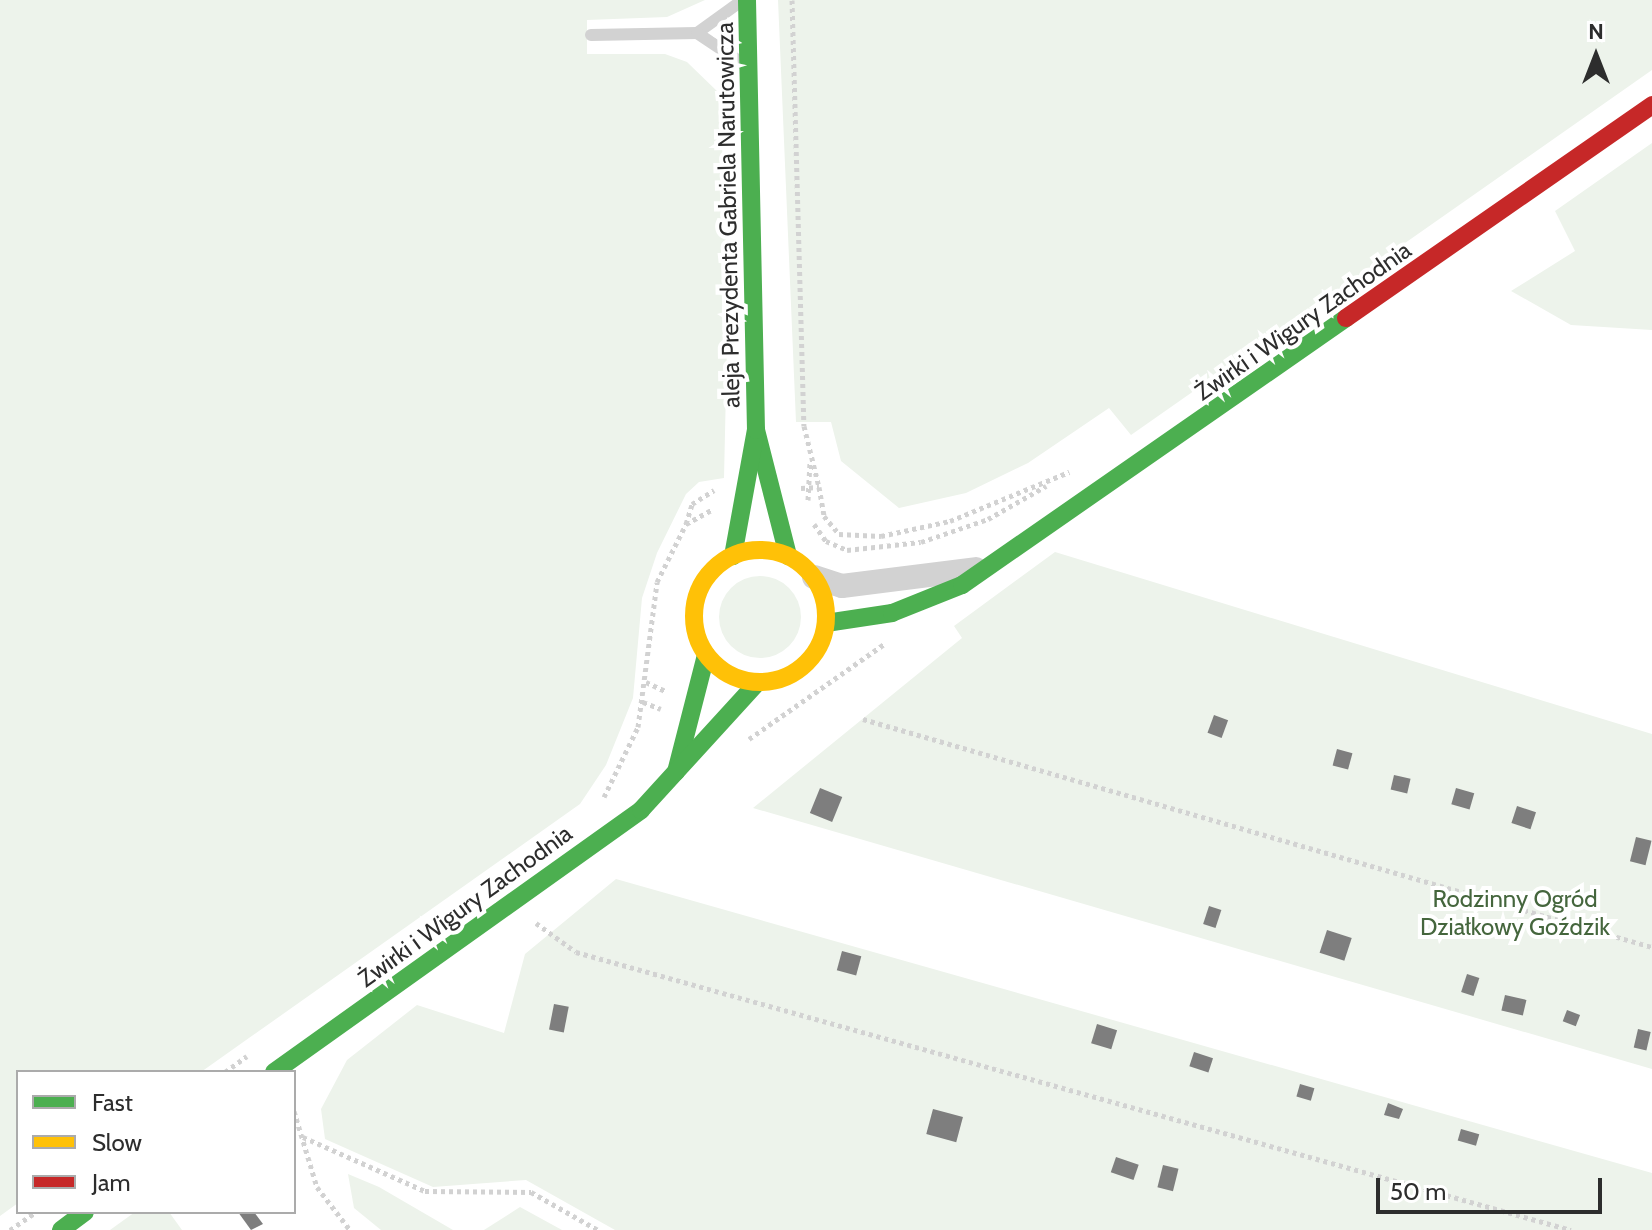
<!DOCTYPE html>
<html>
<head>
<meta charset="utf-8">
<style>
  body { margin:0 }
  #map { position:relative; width:1652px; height:1230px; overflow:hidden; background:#fff; font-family:Cabin,sans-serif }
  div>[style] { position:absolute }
  .green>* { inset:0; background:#edf3eb }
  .round { border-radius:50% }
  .building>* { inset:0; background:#7e7e7e; transform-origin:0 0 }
  .path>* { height:5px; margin-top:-2.5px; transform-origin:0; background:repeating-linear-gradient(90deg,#d2d2d2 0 4px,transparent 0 8px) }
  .lane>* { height:12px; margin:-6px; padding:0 6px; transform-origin:6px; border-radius:6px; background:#d2d2d2 }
  .street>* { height:24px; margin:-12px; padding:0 12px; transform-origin:12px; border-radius:12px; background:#d2d2d2 }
  .fast>* { height:18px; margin:-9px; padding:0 9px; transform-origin:9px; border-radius:9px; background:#4caf50 }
  .slow>* { height:18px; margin:-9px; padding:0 9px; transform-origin:9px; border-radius:9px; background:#ffc107 }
  .slow>.ring { margin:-9px; padding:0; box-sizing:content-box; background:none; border:18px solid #ffc107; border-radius:50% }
  .jam>* { height:18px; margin:-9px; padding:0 9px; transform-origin:9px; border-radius:9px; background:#c62828 }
  span { translate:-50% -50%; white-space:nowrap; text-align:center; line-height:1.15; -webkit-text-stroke:8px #fff; paint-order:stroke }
  .street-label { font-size:24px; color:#2d2d2d }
  .park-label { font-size:24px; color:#45663d }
  .legend { position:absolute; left:16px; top:1070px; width:280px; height:144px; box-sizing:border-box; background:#fff; border:2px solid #ababab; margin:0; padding:10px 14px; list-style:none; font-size:24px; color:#2d2d2d }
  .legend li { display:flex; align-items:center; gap:16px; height:40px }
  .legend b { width:40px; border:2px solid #ababab }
  .north { position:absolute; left:1556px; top:16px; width:80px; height:80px; -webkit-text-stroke:6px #fff; paint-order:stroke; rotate:0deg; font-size:22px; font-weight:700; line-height:32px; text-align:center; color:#2d2d2d }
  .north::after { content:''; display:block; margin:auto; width:28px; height:36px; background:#2d2d2d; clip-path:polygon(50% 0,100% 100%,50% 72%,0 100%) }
  .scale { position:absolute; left:1376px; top:1178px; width:226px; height:36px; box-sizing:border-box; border:4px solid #2d2d2d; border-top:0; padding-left:10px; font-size:24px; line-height:28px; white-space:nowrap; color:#2d2d2d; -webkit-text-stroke:6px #fff; paint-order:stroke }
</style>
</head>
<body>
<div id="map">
  <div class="green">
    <div style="clip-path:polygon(0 0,705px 0,667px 17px,587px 20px,587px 54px,665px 54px,687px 62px,720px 94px,728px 299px,724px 478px,699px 482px,686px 494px,657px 553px,642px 598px,633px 698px,606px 765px,580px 804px,201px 1072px,18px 1072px,18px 1203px,0 1216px)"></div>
    <div style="clip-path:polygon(778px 0,1652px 0,1652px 70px,1131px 435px,1109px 408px,1028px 463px,966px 493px,899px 508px,841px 461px,831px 422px,796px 422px)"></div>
    <div style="clip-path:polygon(1652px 143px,1652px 330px,1571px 325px,1511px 291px,1575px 251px,1555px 211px)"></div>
    <div style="clip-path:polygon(1055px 552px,1652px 734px,1652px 1069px,753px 808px,962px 638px,954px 626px)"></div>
    <div class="round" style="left:719px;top:576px;width:82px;height:82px"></div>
    <div style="clip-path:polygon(616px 879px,1652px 1173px,1652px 1230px,615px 1230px,526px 1180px,433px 1187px,325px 1139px,321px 1109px,347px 1060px,417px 1005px,504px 1033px,525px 954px)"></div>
    <div style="clip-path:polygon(348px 1174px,379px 1187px,453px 1230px,381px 1230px,354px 1208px)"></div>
    <div style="clip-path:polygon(520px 1207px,562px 1230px,484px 1230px)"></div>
    <div style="clip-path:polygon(135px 1212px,169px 1212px,182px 1230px,110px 1230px)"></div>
  </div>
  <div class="building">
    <div style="left:1214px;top:715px;width:15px;height:19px;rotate:20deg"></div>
    <div style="left:1337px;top:749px;width:16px;height:17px;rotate:15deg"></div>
    <div style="left:1394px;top:775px;width:17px;height:15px;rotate:13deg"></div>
    <div style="left:820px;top:788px;width:24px;height:27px;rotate:22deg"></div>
    <div style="left:1456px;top:788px;width:19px;height:17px;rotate:16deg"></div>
    <div style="left:1517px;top:806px;width:20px;height:18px;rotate:18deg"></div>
    <div style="left:1636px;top:837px;width:16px;height:25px;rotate:14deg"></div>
    <div style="left:1209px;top:906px;width:13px;height:19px;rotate:18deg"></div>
    <div style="left:1327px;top:930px;width:26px;height:24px;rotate:18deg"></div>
    <div style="left:842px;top:951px;width:20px;height:20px;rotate:15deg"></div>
    <div style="left:1467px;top:974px;width:13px;height:19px;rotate:18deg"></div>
    <div style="left:1505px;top:995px;width:22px;height:16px;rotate:13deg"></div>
    <div style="left:554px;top:1004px;width:15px;height:26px;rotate:11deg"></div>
    <div style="left:1567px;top:1010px;width:14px;height:12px;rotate:21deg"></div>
    <div style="left:1097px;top:1024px;width:21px;height:20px;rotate:17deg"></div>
    <div style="left:1638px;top:1029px;width:13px;height:19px;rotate:13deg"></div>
    <div style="left:1194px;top:1052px;width:20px;height:15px;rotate:18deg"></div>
    <div style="left:1300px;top:1084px;width:15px;height:13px;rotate:16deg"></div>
    <div style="clip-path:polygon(1388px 1103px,1403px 1109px,1399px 1119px,1384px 1115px)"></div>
    <div style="left:933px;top:1109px;width:31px;height:26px;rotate:15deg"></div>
    <div style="left:1461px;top:1129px;width:19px;height:12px;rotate:16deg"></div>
    <div style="left:1116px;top:1157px;width:24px;height:16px;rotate:19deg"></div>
    <div style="left:1163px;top:1165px;width:16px;height:23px;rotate:14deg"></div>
    <div style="clip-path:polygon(238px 1212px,254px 1212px,263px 1224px,251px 1230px)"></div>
  </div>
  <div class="path">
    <div style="left:792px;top:0;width:426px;rotate:88.4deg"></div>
    <div style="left:804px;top:426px;width:63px;rotate:76.2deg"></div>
    <div style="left:801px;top:488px;width:18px;rotate:-3deg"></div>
    <div style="left:819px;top:487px;width:29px;rotate:80deg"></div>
    <div style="left:824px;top:516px;width:23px;rotate:50deg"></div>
    <div style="left:839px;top:534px;width:42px;rotate:2.7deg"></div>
    <div style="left:881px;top:536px;width:71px;rotate:-12.3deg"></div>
    <div style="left:950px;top:521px;width:129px;rotate:-22.4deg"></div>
    <div style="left:808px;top:500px;width:37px;rotate:-87deg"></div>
    <div style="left:686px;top:524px;width:21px;rotate:-73deg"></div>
    <div style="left:692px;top:504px;width:26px;rotate:-32deg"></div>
    <div style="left:814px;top:524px;width:21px;rotate:55deg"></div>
    <div style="left:826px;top:541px;width:23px;rotate:23deg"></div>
    <div style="left:847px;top:550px;width:74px;rotate:-6.2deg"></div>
    <div style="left:921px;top:542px;width:71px;rotate:-18.9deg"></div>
    <div style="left:988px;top:519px;width:67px;rotate:-29.6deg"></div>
    <div style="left:646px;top:682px;width:21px;rotate:25deg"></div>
    <div style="left:643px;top:702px;width:19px;rotate:21deg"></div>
    <div style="left:863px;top:719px;width:821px;rotate:16.12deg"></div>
    <div style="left:749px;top:739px;width:165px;rotate:-35.1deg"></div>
    <div style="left:604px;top:797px;width:78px;rotate:-64.1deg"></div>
    <div style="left:638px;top:727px;width:146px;rotate:-82.5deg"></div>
    <div style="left:657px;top:582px;width:65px;rotate:-63.4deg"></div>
    <div style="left:686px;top:524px;width:29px;rotate:-29deg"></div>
    <div style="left:536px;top:923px;width:49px;rotate:35.9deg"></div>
    <div style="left:576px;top:952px;width:1033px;rotate:15.61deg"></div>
    <div style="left:225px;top:1072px;width:27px;rotate:-36deg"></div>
    <div style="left:294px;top:1111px;width:79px;rotate:73.2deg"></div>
    <div style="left:317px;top:1187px;width:54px;rotate:52.5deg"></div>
    <div style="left:303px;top:1137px;width:133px;rotate:23.9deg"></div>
    <div style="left:425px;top:1191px;width:106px;rotate:0.5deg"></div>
    <div style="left:531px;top:1192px;width:77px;rotate:29.6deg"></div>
    <div style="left:10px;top:1230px;width:29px;rotate:-35deg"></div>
  </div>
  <div class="lane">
    <div style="left:697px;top:33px;width:57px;rotate:-35.7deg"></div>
    <div style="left:591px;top:35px;width:106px;rotate:-1.1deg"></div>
    <div style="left:697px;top:33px;width:58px;rotate:33.7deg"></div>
  </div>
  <div class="street">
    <div style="left:814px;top:577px;width:29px;rotate:18deg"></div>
    <div style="left:842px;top:586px;width:135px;rotate:-7.2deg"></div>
  </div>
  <div class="fast">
    <div style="left:756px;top:430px;width:130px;rotate:75.7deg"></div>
    <div style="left:733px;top:556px;width:128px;rotate:-79.7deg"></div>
    <div style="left:756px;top:430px;width:430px;rotate:-91.2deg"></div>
    <div style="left:826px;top:623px;width:67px;rotate:-8.6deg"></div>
    <div style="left:892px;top:613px;width:75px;rotate:-21.8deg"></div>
    <div style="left:962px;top:585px;width:468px;rotate:-34.8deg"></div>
    <div style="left:676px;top:772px;width:121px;rotate:-75.6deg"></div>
    <div style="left:274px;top:1072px;width:451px;rotate:-35.5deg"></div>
    <div style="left:641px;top:810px;width:172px;rotate:-47.6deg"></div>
    <div style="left:61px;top:1230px;width:30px;rotate:-37deg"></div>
  </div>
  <div class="slow">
    <div class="ring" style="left:694px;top:550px;width:114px;height:114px"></div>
  </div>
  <div class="jam">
    <div style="left:1346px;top:318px;width:373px;rotate:-34.8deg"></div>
  </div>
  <div class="street-label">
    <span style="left:728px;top:215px;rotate:-91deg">aleja Prezydenta Gabriela Narutowicza</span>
    <span style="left:1303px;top:321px;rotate:-35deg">Żwirki i Wigury Zachodnia</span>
    <span style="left:465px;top:906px;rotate:-36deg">Żwirki i Wigury Zachodnia</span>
  </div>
  <div class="park-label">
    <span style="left:1515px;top:913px">Rodzinny Ogród<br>Działkowy Goździk</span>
  </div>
  <ul class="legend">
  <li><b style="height:10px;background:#4caf50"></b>Fast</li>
  <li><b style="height:10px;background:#ffc107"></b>Slow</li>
  <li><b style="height:10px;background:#c62828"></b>Jam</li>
  </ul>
  <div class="north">N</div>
  <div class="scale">50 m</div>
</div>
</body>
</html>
